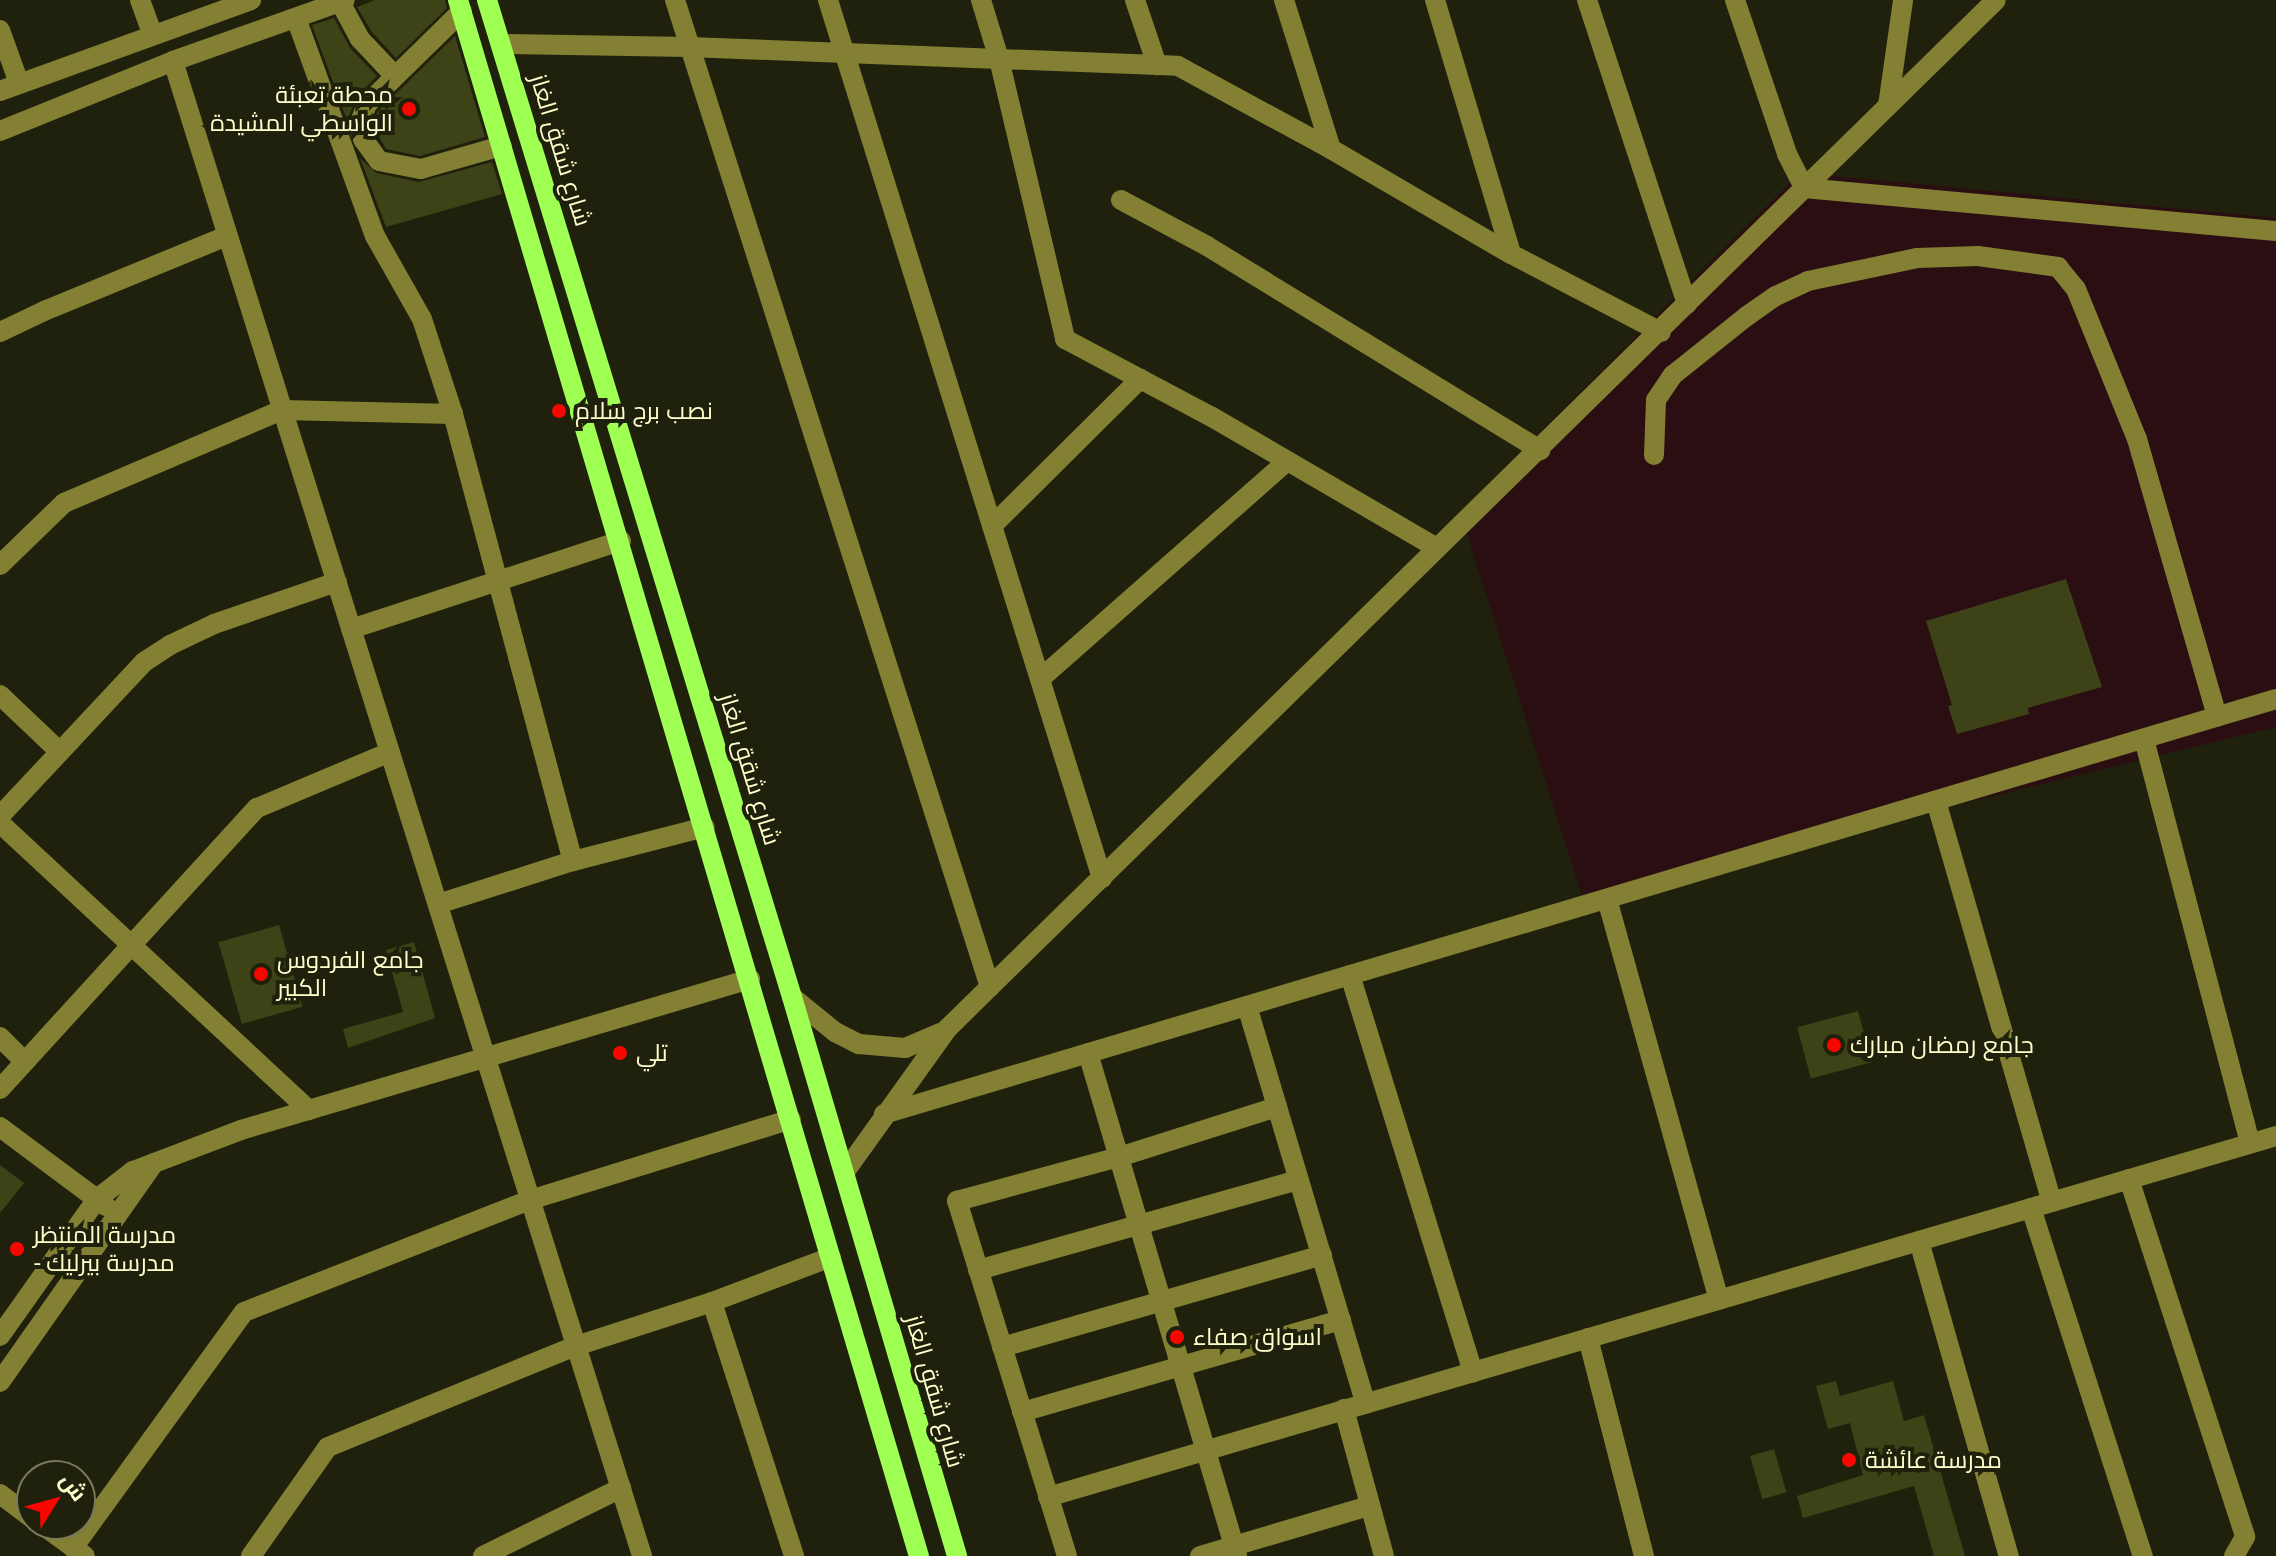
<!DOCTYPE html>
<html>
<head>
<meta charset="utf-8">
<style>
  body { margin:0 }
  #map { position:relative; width:2276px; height:1556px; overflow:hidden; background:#1f210c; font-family:"PT Sans",Cairo,sans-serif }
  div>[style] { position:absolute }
  .green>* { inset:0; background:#2b0e11 }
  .building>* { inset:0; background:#3d4316; transform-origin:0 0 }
  .minor>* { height:20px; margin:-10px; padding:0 10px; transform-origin:10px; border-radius:10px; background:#838033 }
  .major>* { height:20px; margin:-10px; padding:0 10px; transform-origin:10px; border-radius:10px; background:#9fff53 }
  .dots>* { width:22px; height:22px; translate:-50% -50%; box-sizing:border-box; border:4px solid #1f210c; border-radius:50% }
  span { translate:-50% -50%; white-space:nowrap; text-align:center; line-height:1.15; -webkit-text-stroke:8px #1f210c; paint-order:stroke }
  .poi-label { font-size:24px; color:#fdffcc }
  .right { translate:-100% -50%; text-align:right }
  .left { translate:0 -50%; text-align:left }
  .street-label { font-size:24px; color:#fdffcc }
  .north { position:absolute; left:16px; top:1460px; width:80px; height:80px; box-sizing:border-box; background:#1f210c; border:2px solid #787a59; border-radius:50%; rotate:53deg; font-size:22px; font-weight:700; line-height:32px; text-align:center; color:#fdffcc }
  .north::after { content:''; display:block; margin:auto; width:28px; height:36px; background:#f70700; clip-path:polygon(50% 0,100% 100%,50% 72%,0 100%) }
</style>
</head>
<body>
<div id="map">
  <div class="green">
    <div style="clip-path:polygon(1800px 173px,2276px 218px,2276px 727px,1582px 896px,1460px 512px)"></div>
  </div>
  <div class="building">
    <div style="clip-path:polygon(375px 0,445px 0,447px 8px,396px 58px,371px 31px,357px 7px)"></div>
    <div style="clip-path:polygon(334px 18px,350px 48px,377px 76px,358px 95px,347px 120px,312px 25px)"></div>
    <div style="clip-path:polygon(455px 36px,485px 137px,420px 156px,386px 149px,373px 126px,378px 111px)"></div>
    <div style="clip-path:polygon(360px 158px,376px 173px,419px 182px,492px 162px,502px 194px,386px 227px)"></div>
    <div style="clip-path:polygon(2066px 579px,2102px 687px,2028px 708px,2029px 714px,1957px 734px,1948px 706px,1952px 705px,1926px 621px)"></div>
    <div style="left:279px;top:925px;width:85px;height:63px;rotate:74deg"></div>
    <div style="clip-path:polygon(414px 942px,435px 1018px,348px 1048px,343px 1029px,403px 1012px,386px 950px)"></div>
    <div style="left:1858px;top:1011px;width:53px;height:63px;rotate:75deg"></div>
    <div style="clip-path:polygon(0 1165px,24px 1183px,0 1213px)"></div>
    <div style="clip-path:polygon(1836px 1381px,1840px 1396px,1893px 1381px,1904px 1421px,1924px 1415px,1965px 1556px,1934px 1556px,1914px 1486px,1803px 1518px,1797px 1496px,1863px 1475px,1850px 1423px,1828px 1429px,1816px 1386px)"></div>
    <div style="left:1774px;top:1449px;width:45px;height:25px;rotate:74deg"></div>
  </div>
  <div class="minor">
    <div style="left:140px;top:0;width:37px;rotate:70deg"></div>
    <div style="left:675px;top:0;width:1036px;rotate:72.3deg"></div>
    <div style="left:828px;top:0;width:920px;rotate:72.67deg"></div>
    <div style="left:981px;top:0;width:62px;rotate:73deg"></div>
    <div style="left:999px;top:59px;width:288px;rotate:76.7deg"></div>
    <div style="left:1065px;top:339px;width:166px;rotate:28deg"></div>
    <div style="left:1212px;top:417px;width:260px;rotate:30.2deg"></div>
    <div style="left:1135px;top:0;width:69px;rotate:71.3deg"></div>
    <div style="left:1284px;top:0;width:156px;rotate:72.5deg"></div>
    <div style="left:1435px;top:0;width:265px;rotate:73.3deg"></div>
    <div style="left:1587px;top:0;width:320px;rotate:71.8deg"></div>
    <div style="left:1735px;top:0;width:163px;rotate:71.3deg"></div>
    <div style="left:1787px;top:154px;width:38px;rotate:63deg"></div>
    <div style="left:1804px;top:188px;width:474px;rotate:5.2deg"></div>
    <div style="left:340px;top:2px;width:42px;rotate:61.6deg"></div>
    <div style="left:360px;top:39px;width:50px;rotate:46.6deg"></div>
    <div style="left:462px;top:11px;width:133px;rotate:135.6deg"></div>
    <div style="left:367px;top:104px;width:22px;rotate:111deg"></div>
    <div style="left:359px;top:125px;width:15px;rotate:74deg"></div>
    <div style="left:363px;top:139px;width:27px;rotate:54deg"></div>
    <div style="left:379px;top:161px;width:43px;rotate:10.8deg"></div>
    <div style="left:421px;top:169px;width:84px;rotate:-15.9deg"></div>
    <div style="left:296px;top:18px;width:232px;rotate:70.1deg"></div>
    <div style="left:375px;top:236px;width:95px;rotate:60.5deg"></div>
    <div style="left:422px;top:319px;width:100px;rotate:71.9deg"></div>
    <div style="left:0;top:30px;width:56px;rotate:70.3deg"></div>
    <div style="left:501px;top:44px;width:188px;rotate:0.9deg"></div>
    <div style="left:689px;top:47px;width:489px;rotate:2.2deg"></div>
    <div style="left:1178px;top:66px;width:174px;rotate:28.5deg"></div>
    <div style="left:1331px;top:149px;width:208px;rotate:30.3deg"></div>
    <div style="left:1511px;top:254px;width:169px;rotate:27.5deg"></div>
    <div style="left:173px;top:61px;width:1567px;rotate:72.58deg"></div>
    <div style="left:0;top:91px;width:267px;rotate:-19.9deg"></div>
    <div style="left:1888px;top:106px;width:107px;rotate:-81.9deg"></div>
    <div style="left:0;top:131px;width:187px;rotate:-22deg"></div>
    <div style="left:173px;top:61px;width:182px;rotate:-19.5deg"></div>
    <div style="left:1121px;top:200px;width:98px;rotate:28.1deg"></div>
    <div style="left:1207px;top:246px;width:391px;rotate:31.5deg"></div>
    <div style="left:0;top:332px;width:49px;rotate:-25.5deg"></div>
    <div style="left:44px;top:311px;width:198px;rotate:-22.3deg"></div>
    <div style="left:1654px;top:455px;width:55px;rotate:-87.9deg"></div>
    <div style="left:1656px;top:400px;width:30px;rotate:-56deg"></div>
    <div style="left:1673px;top:375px;width:95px;rotate:-38.6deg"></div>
    <div style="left:1747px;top:316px;width:35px;rotate:-35deg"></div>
    <div style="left:1776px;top:296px;width:35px;rotate:-25deg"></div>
    <div style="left:1808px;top:281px;width:111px;rotate:-11.9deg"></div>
    <div style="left:1917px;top:258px;width:61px;rotate:-1.9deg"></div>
    <div style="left:1978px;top:256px;width:81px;rotate:7.8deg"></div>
    <div style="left:2058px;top:267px;width:28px;rotate:51deg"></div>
    <div style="left:2076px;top:289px;width:162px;rotate:67.9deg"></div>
    <div style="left:2137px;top:439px;width:289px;rotate:73.9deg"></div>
    <div style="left:992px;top:526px;width:209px;rotate:-44.8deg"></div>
    <div style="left:0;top:565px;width:89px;rotate:-44.1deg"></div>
    <div style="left:64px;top:503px;width:237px;rotate:-23.1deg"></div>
    <div style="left:282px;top:410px;width:171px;rotate:1.3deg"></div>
    <div style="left:453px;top:414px;width:463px;rotate:75deg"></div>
    <div style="left:351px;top:629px;width:284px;rotate:-18.1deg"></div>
    <div style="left:1040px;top:679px;width:328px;rotate:-41.4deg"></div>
    <div style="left:0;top:695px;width:81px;rotate:43.5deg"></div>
    <div style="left:2144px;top:739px;width:418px;rotate:75.3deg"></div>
    <div style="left:1936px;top:801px;width:417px;rotate:73.9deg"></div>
    <div style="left:0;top:816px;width:211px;rotate:-46.9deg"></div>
    <div style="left:144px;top:662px;width:31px;rotate:-33deg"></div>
    <div style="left:170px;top:645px;width:49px;rotate:-25.5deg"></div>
    <div style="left:214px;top:624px;width:130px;rotate:-18.9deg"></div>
    <div style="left:0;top:823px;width:422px;rotate:42.9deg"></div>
    <div style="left:1607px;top:899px;width:416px;rotate:74.4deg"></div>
    <div style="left:438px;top:904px;width:142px;rotate:-17.7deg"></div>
    <div style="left:573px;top:861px;width:136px;rotate:-14.4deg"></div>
    <div style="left:1350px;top:975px;width:416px;rotate:72.8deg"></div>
    <div style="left:792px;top:997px;width:55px;rotate:39.1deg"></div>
    <div style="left:835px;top:1032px;width:27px;rotate:27deg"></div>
    <div style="left:859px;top:1044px;width:46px;rotate:5deg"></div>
    <div style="left:905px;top:1048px;width:39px;rotate:-23deg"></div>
    <div style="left:1247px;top:1006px;width:415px;rotate:73.4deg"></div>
    <div style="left:0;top:1037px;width:35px;rotate:45deg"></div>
    <div style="left:1088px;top:1053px;width:525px;rotate:73.5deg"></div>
    <div style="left:0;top:1089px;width:381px;rotate:-47.6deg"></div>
    <div style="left:257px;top:808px;width:144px;rotate:-22.8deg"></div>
    <div style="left:884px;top:1114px;width:1453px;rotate:-16.6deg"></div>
    <div style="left:0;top:1127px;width:132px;rotate:36.7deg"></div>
    <div style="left:844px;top:1173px;width:177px;rotate:-54.4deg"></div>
    <div style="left:947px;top:1029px;width:1469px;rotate:-44.45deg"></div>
    <div style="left:2129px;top:1179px;width:376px;rotate:72deg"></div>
    <div style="left:2245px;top:1537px;width:22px;rotate:120deg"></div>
    <div style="left:2031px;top:1208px;width:366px;rotate:72.2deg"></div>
    <div style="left:1919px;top:1241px;width:328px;rotate:74.1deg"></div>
    <div style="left:978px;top:1270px;width:333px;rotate:-15.7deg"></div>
    <div style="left:712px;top:1302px;width:127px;rotate:-20.7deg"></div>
    <div style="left:0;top:1336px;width:168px;rotate:-54.7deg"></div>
    <div style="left:97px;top:1199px;width:46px;rotate:-37.9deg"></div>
    <div style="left:133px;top:1171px;width:116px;rotate:-20.8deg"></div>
    <div style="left:241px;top:1130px;width:531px;rotate:-16.52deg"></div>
    <div style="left:1588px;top:1338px;width:225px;rotate:75.6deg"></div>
    <div style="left:1002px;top:1347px;width:333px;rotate:-16deg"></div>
    <div style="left:0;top:1382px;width:268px;rotate:-54.9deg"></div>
    <div style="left:1344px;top:1409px;width:152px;rotate:74.8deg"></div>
    <div style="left:1022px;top:1412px;width:332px;rotate:-16.1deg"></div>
    <div style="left:0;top:1494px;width:40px;rotate:37deg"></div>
    <div style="left:1048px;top:1497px;width:1280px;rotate:-16.38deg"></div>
    <div style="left:41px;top:1524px;width:54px;rotate:36deg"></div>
    <div style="left:73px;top:1548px;width:291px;rotate:-54.1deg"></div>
    <div style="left:244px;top:1312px;width:307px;rotate:-21.4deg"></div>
    <div style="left:530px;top:1200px;width:273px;rotate:-17.2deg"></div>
    <div style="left:251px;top:1556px;width:133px;rotate:-54.8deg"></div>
    <div style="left:328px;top:1447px;width:268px;rotate:-22.2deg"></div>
    <div style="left:576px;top:1346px;width:143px;rotate:-17.9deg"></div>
    <div style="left:712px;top:1302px;width:267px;rotate:72.1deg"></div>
    <div style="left:483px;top:1556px;width:154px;rotate:-26.2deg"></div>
    <div style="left:1067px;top:1556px;width:372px;rotate:-107.2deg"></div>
    <div style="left:957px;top:1201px;width:168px;rotate:-15.2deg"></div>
    <div style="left:1119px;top:1157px;width:166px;rotate:-17.6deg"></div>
    <div style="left:1200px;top:1556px;width:176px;rotate:-16.5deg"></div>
  </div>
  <div class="major">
    <div style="left:458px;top:0;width:1623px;rotate:73.5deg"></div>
    <div style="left:487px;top:0;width:1043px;rotate:72.99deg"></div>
    <div style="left:792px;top:997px;width:583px;rotate:73.55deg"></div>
  </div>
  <div class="dots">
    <div style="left:409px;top:109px;background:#f70700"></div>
    <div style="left:559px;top:411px;background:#f70700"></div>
    <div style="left:261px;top:974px;background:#f70700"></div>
    <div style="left:1834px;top:1045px;background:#f70700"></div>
    <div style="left:620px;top:1053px;background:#f70700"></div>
    <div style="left:17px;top:1249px;background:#f70700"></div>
    <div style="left:1177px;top:1337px;background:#f70700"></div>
    <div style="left:1849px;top:1460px;background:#f70700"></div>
  </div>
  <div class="poi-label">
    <span class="right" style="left:393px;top:109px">محطة تعبئة<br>الواسطي المشيدة</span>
    <span class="left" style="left:575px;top:411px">نصب برج سلام</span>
    <span class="left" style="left:277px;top:974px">جامع الفردوس<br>الكبير</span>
    <span class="left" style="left:1850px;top:1045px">جامع رمضان مبارك</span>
    <span class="left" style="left:636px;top:1053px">تلي</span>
    <span class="left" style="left:33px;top:1249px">مدرسة المنتظر<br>- مدرسة بيرليك</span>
    <span class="left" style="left:1193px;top:1337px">اسواق صفاء</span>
    <span class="left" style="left:1865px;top:1460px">مدرسة عائشة</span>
  </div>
  <div class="street-label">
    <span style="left:561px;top:150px;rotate:73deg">شارع شقق الغاز</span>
    <span style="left:750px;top:769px;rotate:73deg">شارع شقق الغاز</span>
    <span style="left:935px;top:1391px;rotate:74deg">شارع شقق الغاز</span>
  </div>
  <div class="north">ش</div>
</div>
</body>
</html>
